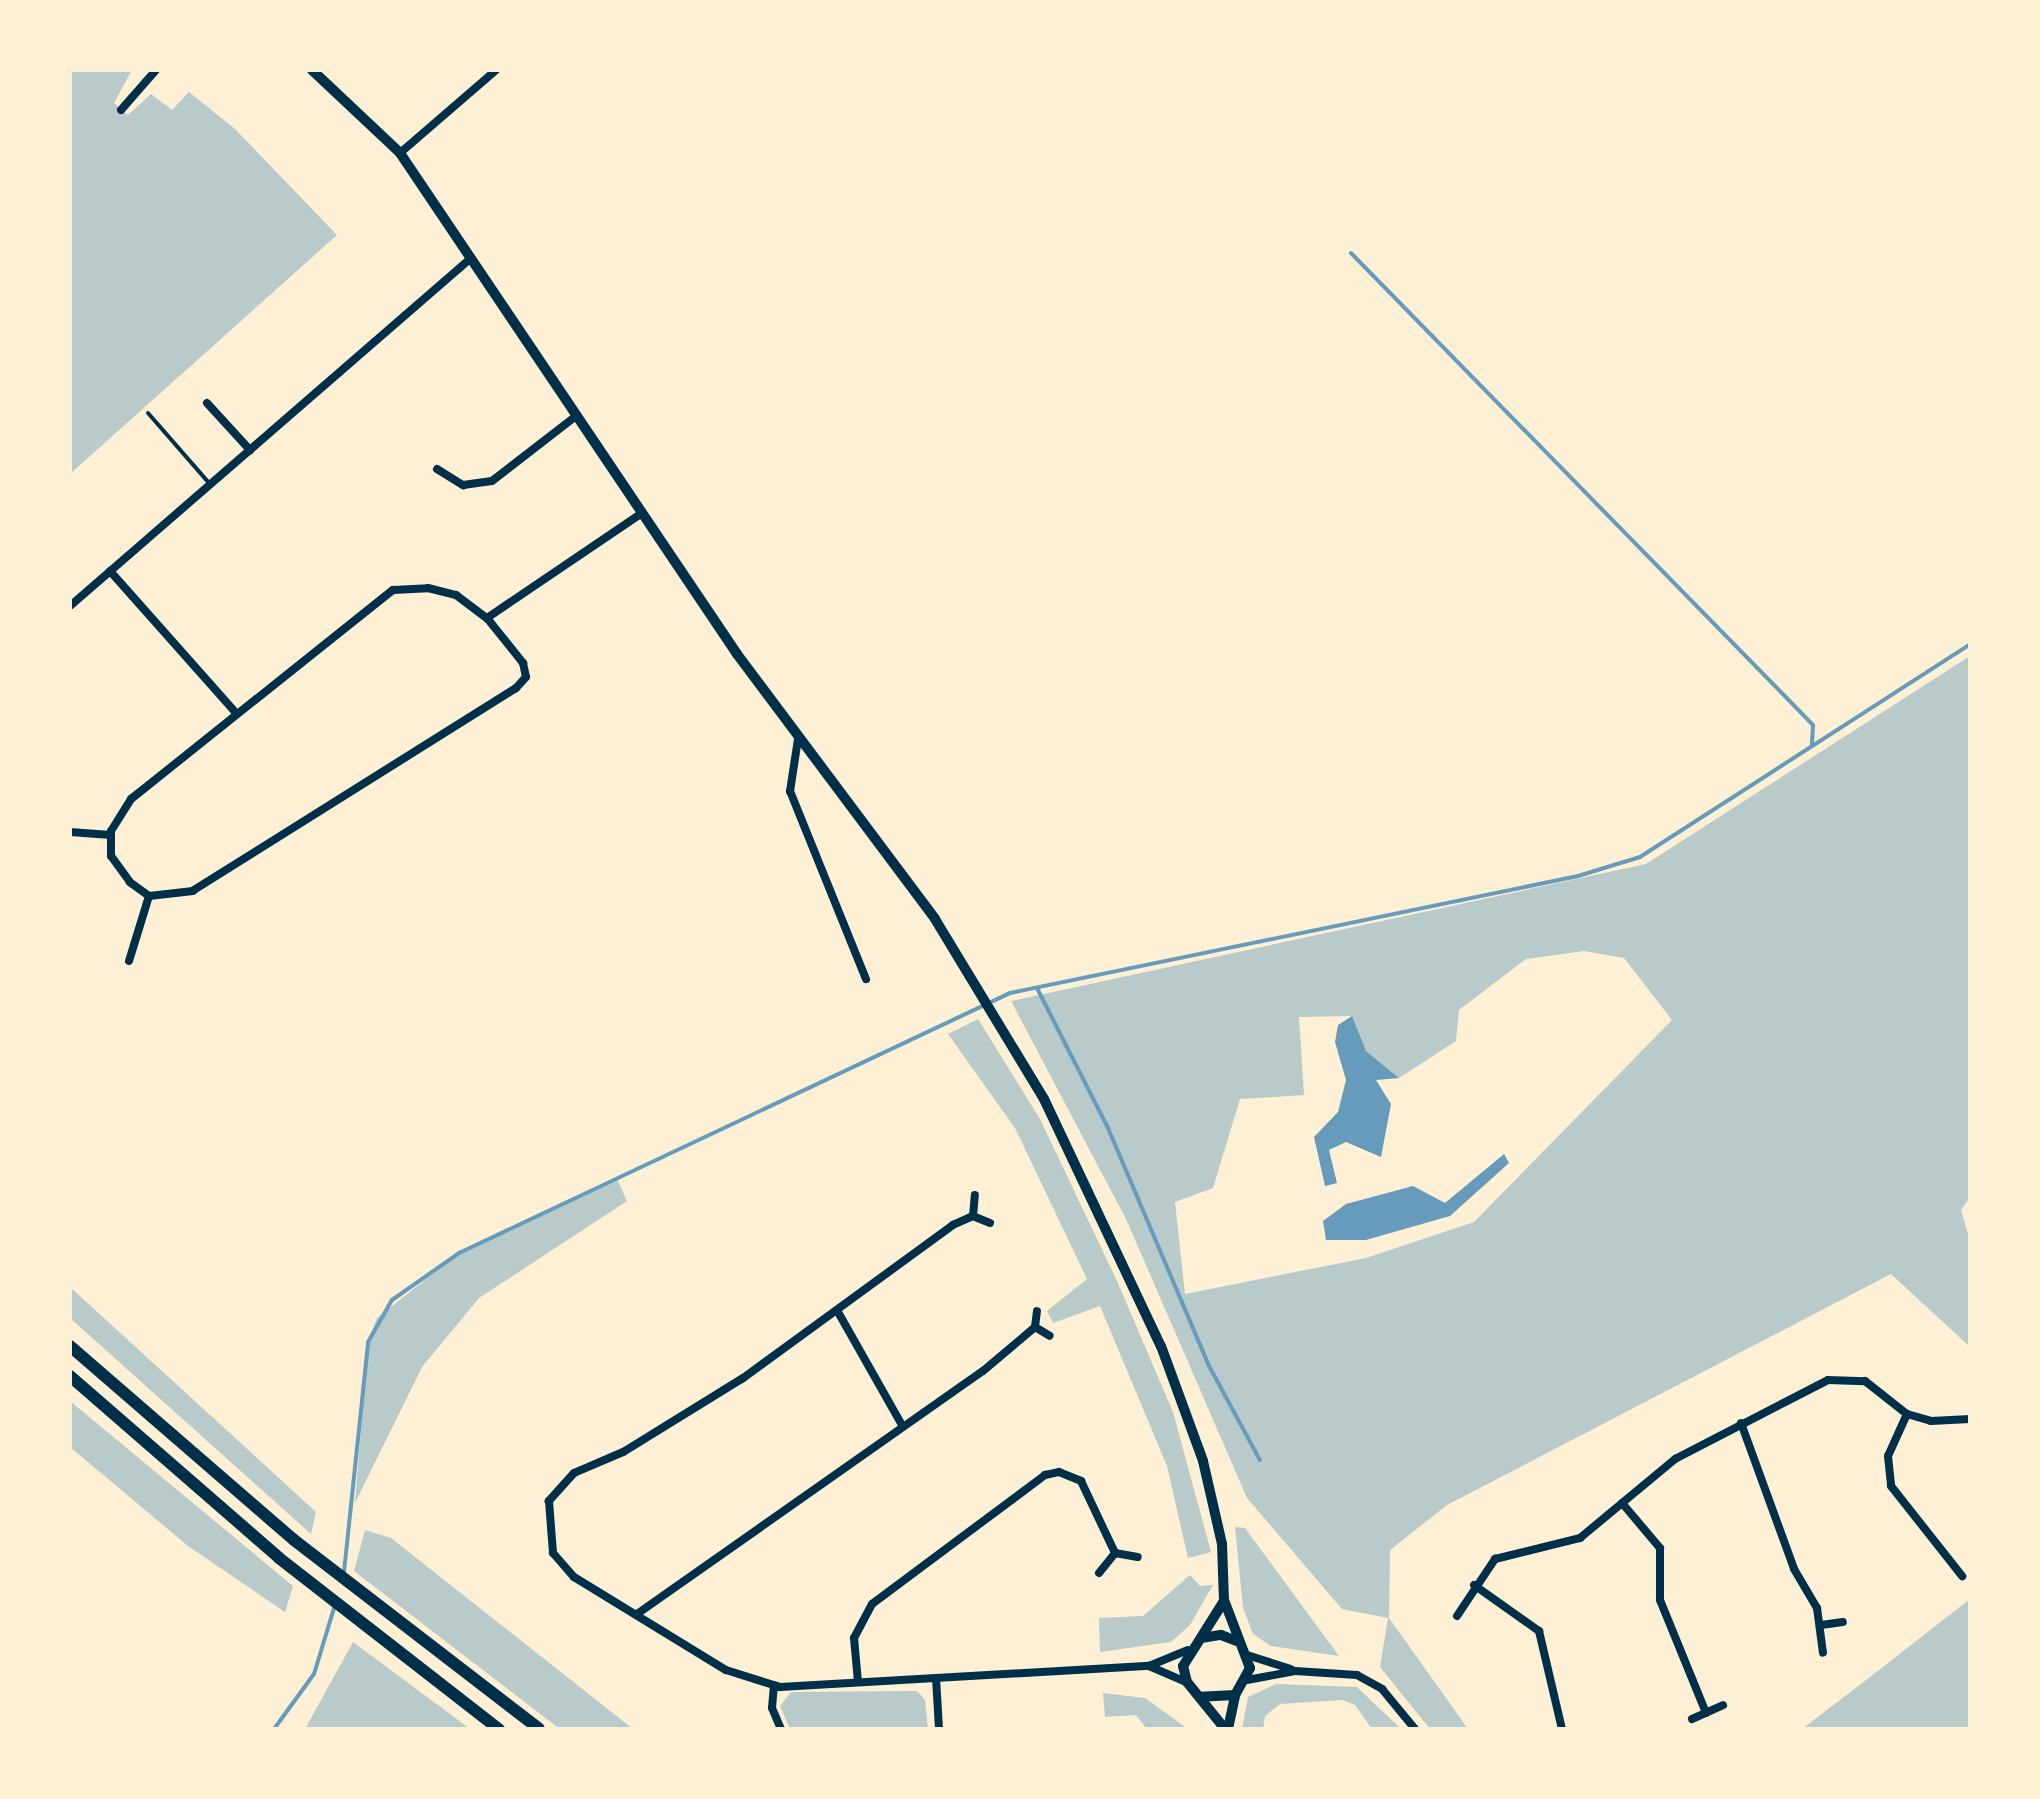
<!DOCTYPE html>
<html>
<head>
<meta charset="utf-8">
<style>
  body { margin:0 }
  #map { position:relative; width:2040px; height:1799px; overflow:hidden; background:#fdf0d5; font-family:"Nunito Sans",sans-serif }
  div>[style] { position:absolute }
  .green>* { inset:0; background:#b9caca }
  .water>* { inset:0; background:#669bbc }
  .stream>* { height:4px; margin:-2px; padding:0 2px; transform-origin:2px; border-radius:2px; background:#669bbc }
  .service>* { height:4px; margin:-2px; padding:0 2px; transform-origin:2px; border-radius:2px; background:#003049 }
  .minor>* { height:8px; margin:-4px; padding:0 4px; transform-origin:4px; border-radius:4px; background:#003049 }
  .secondary>* { height:10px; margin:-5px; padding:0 5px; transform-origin:5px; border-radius:5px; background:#003049 }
  .trunk>* { height:12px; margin:-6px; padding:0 6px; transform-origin:6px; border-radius:6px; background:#003049 }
  span { translate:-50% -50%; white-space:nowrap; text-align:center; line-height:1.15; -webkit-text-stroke:9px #fdf0d5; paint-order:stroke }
  .frame { position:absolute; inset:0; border:72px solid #fdf0d5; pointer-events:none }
</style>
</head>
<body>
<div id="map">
  <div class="green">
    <div style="clip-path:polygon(70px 70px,132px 70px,114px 103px,128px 115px,151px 94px,172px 110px,189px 92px,235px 129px,337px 235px,70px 474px)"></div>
    <div style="clip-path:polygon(evenodd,1970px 656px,1970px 1197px,1961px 1210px,1970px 1241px,1970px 1347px,1891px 1274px,1447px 1505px,1390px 1550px,1389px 1618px,1468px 1729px,1430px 1729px,1380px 1667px,1388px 1618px,1342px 1609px,1247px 1498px,1126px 1219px,1011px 1001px,1646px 864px,1970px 656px,1584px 951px,1624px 958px,1672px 1020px,1474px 1222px,1366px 1258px,1185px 1294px,1175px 1202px,1213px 1188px,1240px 1099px,1304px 1095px,1299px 1017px,1351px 1016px,1366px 1051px,1399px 1078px,1456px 1041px,1459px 1010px,1526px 959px,1584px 951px)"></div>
    <div style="clip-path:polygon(978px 1019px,1040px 1119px,1117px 1281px,1173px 1412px,1211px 1552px,1188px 1558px,1167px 1466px,1100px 1306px,1053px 1323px,1047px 1311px,1087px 1279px,1015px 1128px,948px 1034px)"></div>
    <div style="clip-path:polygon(617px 1179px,627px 1201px,479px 1298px,422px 1367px,355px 1503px,368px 1342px,377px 1318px,459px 1253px)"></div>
    <div style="clip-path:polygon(70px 1287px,316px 1512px,311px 1534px,70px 1318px)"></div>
    <div style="clip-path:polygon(70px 1401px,293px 1586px,285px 1612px,188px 1546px,70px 1447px)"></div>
    <div style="clip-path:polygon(1235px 1527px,1245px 1528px,1339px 1656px,1271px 1646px,1253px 1634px,1243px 1608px)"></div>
    <div style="clip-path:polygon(365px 1530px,391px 1538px,633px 1729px,560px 1729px,552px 1723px,354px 1571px)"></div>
    <div style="clip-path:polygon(1190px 1575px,1200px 1586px,1213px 1585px,1190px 1625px,1171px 1642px,1100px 1652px,1099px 1618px,1143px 1616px)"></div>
    <div style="clip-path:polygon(1970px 1599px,1970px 1729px,1802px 1729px,1870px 1677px)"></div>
    <div style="clip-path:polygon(353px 1642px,450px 1714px,470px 1729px,305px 1729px)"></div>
    <div style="clip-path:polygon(1276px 1684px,1357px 1687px,1401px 1729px,1372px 1729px,1355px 1705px,1342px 1700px,1280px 1704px,1265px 1716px,1263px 1729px,1242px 1729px,1248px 1697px)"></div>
    <div style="clip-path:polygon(917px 1691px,925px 1700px,928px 1729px,790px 1729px,780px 1706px,791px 1692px)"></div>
    <div style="clip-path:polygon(1103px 1693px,1145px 1698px,1188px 1729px,1147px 1729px,1136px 1715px,1105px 1717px)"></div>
  </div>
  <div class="water">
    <div style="clip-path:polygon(1352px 1016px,1366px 1051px,1399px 1078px,1376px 1080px,1391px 1104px,1381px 1157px,1346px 1142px,1329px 1150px,1337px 1183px,1325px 1186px,1314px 1137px,1338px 1112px,1346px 1080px,1335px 1042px,1338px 1025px)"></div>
    <div style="clip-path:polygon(1504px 1154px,1509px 1163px,1450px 1216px,1366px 1240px,1326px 1240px,1323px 1221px,1346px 1204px,1413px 1186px,1445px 1203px)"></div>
  </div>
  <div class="stream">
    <div style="left:1351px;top:253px;width:660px;rotate:45.61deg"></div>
    <div style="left:1813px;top:725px;width:20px;rotate:93deg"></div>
    <div style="left:1038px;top:990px;width:155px;rotate:63.1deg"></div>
    <div style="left:1108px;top:1128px;width:256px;rotate:67deg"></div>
    <div style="left:1208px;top:1364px;width:109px;rotate:61.6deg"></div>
    <div style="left:344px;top:1572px;width:231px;rotate:-84deg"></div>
    <div style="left:368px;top:1342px;width:48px;rotate:-60.3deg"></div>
    <div style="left:392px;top:1300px;width:82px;rotate:-35deg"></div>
    <div style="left:459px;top:1253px;width:609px;rotate:-25.26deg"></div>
    <div style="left:1010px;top:993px;width:580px;rotate:-11.64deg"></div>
    <div style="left:1578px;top:876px;width:65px;rotate:-17deg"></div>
    <div style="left:1640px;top:857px;width:393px;rotate:-32.8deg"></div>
    <div style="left:274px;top:1729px;width:68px;rotate:-54deg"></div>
    <div style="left:314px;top:1674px;width:72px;rotate:-73.1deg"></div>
  </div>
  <div class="service">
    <div style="left:148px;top:413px;width:94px;rotate:48.9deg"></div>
  </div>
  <div class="minor">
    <div style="left:121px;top:110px;width:53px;rotate:-48.8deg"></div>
    <div style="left:400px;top:153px;width:127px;rotate:-40.8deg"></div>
    <div style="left:207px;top:403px;width:64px;rotate:47.5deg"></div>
    <div style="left:437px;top:469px;width:31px;rotate:32deg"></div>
    <div style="left:463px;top:485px;width:29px;rotate:-8deg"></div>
    <div style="left:492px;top:481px;width:106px;rotate:-37.7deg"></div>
    <div style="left:110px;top:571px;width:190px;rotate:48.4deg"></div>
    <div style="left:428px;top:588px;width:29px;rotate:14deg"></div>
    <div style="left:456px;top:595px;width:39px;rotate:37deg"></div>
    <div style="left:487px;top:618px;width:58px;rotate:51.3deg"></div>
    <div style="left:523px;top:663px;width:14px;rotate:78deg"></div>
    <div style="left:526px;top:677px;width:15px;rotate:132deg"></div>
    <div style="left:516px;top:688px;width:381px;rotate:147.9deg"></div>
    <div style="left:193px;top:891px;width:44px;rotate:173.5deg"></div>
    <div style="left:149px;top:896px;width:24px;rotate:-144deg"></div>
    <div style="left:130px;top:882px;width:32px;rotate:-126deg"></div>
    <div style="left:111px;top:856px;width:25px;rotate:-90deg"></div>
    <div style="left:111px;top:831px;width:38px;rotate:-58deg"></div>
    <div style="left:131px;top:799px;width:335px;rotate:-38.6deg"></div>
    <div style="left:393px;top:590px;width:35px;rotate:-3deg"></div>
    <div style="left:70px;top:606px;width:531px;rotate:-40.95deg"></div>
    <div style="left:487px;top:618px;width:187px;rotate:-34.1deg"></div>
    <div style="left:798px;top:739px;width:53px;rotate:98.7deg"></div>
    <div style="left:790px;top:791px;width:203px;rotate:68deg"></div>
    <div style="left:70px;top:832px;width:41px;rotate:4.2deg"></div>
    <div style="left:129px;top:961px;width:68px;rotate:-72.9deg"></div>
    <div style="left:973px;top:1216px;width:21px;rotate:-85deg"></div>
    <div style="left:990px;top:1223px;width:18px;rotate:-158deg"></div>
    <div style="left:973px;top:1216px;width:22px;rotate:156deg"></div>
    <div style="left:953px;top:1225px;width:260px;rotate:143.9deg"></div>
    <div style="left:743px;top:1378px;width:141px;rotate:148.3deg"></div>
    <div style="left:623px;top:1452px;width:53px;rotate:156.8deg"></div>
    <div style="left:574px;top:1473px;width:38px;rotate:132deg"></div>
    <div style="left:549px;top:1501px;width:52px;rotate:85.6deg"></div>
    <div style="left:553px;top:1553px;width:32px;rotate:49deg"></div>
    <div style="left:574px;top:1577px;width:178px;rotate:31.5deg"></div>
    <div style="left:726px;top:1670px;width:57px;rotate:17.5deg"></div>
    <div style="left:780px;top:1687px;width:370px;rotate:-3.3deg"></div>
    <div style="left:1149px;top:1666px;width:42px;rotate:-22.3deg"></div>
    <div style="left:838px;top:1312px;width:130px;rotate:60.5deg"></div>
    <div style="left:1035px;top:1327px;width:17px;rotate:31deg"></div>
    <div style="left:1907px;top:1414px;width:46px;rotate:114.3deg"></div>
    <div style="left:1888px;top:1456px;width:30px;rotate:84deg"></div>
    <div style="left:1891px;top:1486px;width:115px;rotate:51.7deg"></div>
    <div style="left:1741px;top:1423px;width:155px;rotate:70deg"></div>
    <div style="left:1794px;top:1569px;width:45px;rotate:59.5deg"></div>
    <div style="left:1817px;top:1608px;width:45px;rotate:82.4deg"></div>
    <div style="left:1622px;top:1503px;width:59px;rotate:49.8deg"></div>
    <div style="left:1660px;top:1548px;width:52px;rotate:90deg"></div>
    <div style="left:1660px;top:1600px;width:122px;rotate:67.8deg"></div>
    <div style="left:1099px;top:1573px;width:26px;rotate:-51deg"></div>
    <div style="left:1115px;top:1553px;width:23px;rotate:10deg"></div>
    <div style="left:1474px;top:1585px;width:80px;rotate:35.3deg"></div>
    <div style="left:1539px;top:1631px;width:101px;rotate:76.8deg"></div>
    <div style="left:637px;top:1614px;width:423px;rotate:-35.1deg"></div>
    <div style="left:983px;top:1371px;width:68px;rotate:-40.2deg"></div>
    <div style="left:1035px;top:1327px;width:16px;rotate:-83deg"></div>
    <div style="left:1457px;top:1616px;width:69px;rotate:-56.3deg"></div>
    <div style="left:1495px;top:1559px;width:88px;rotate:-13.9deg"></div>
    <div style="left:1580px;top:1538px;width:124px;rotate:-39.7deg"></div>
    <div style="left:1675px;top:1459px;width:172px;rotate:-27.3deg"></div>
    <div style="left:1828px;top:1380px;width:37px;rotate:2deg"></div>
    <div style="left:1865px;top:1381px;width:53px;rotate:38.2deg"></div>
    <div style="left:1907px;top:1414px;width:25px;rotate:16deg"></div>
    <div style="left:1931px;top:1421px;width:39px;rotate:-3deg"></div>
    <div style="left:1821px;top:1625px;width:22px;rotate:-8deg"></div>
    <div style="left:1247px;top:1655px;width:46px;rotate:17.7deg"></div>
    <div style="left:1149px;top:1666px;width:40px;rotate:23.4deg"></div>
    <div style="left:936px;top:1678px;width:51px;rotate:86.6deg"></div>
    <div style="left:1247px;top:1680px;width:49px;rotate:-10.6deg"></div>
    <div style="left:1295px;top:1671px;width:62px;rotate:3.7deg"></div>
    <div style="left:1357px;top:1675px;width:29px;rotate:29deg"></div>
    <div style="left:1382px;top:1689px;width:52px;rotate:50.5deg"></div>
    <div style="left:858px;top:1682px;width:44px;rotate:-95.2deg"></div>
    <div style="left:854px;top:1638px;width:38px;rotate:-62deg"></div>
    <div style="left:872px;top:1604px;width:216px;rotate:-36.7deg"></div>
    <div style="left:1045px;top:1475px;width:14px;rotate:-12deg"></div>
    <div style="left:1059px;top:1472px;width:24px;rotate:22deg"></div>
    <div style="left:1081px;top:1481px;width:80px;rotate:64.7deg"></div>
    <div style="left:774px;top:1685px;width:23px;rotate:95deg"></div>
    <div style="left:772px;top:1708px;width:23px;rotate:67deg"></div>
    <div style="left:1692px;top:1719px;width:34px;rotate:-24deg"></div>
  </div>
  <div class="secondary">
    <div style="left:312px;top:70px;width:121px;rotate:43.3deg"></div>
    <div style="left:400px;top:153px;width:604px;rotate:56.07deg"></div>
    <div style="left:737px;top:654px;width:331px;rotate:53.2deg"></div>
    <div style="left:935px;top:919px;width:210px;rotate:58.8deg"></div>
    <div style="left:1044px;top:1099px;width:273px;rotate:64.7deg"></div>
    <div style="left:1161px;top:1346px;width:122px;rotate:69.9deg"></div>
    <div style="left:1203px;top:1461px;width:85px;rotate:77.1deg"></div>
    <div style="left:1222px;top:1544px;width:56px;rotate:88deg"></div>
    <div style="left:1224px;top:1600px;width:73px;rotate:69.1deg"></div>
    <div style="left:1250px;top:1668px;width:31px;rotate:119deg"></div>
    <div style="left:1235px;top:1695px;width:34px;rotate:177deg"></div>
    <div style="left:1224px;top:1601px;width:77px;rotate:122.2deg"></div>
    <div style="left:1183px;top:1666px;width:16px;rotate:76deg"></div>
    <div style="left:1187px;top:1682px;width:60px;rotate:51deg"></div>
    <div style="left:1201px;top:1638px;width:20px;rotate:-9deg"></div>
    <div style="left:1221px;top:1635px;width:17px;rotate:21deg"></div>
    <div style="left:1228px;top:1729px;width:35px;rotate:-78deg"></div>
  </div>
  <div class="trunk">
    <div style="left:70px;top:1346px;width:296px;rotate:40.9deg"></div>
    <div style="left:294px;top:1540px;width:309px;rotate:37.6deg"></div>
    <div style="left:70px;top:1376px;width:277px;rotate:41deg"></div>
    <div style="left:279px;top:1558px;width:279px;rotate:37.9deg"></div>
  </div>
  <div class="frame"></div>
</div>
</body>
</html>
